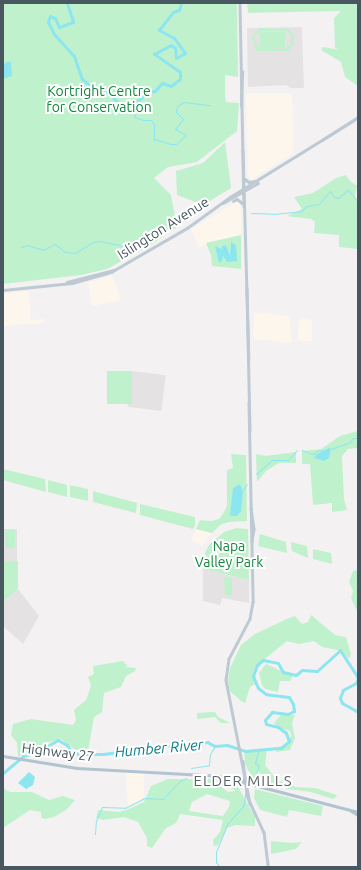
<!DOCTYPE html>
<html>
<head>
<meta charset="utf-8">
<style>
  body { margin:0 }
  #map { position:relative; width:361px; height:870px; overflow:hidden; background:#f4f1f2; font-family:Ubuntu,sans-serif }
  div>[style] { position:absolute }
  .commercial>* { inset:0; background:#fdf6ec }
  .education>* { inset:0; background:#e5e2e4; transform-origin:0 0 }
  .green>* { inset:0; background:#c0f1cd; transform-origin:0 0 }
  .water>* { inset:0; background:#8ce6ef }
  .stream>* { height:1px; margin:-0.5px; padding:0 0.5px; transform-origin:0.5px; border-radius:0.5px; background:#8ce6ef }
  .river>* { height:3px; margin:-1.5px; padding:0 1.5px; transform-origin:1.5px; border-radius:1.5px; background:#8ce6ef }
  .secondary>* { height:2.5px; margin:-1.25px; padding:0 1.25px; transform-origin:1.25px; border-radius:1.25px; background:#bdcad3 }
  .primary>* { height:3px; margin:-1.5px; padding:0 1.5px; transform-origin:1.5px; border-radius:1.5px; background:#b1c4d0 }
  span { translate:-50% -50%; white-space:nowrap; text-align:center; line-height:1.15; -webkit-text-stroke:4px #fff; paint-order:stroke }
  .park-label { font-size:14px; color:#158540 }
  .street-label { font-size:14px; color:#485760 }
  .water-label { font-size:15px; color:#0b7e8a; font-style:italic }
  .neighbourhood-label { font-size:15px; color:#5d6367; letter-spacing:1px }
  .frame { position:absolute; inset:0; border:4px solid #485760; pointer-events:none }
</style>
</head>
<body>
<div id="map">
  <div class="commercial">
    <div style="clip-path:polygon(246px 93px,292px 93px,294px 153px,252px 179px,248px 177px)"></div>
    <div style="clip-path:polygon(238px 201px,241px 206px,241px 235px,199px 247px,191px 229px)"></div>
    <div style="clip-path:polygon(112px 275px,121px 300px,92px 306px,88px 283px)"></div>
    <div style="clip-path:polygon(29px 291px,31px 320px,44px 319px,44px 323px,3px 326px,3px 294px)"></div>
    <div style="clip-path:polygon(254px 312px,289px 316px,292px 343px,253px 339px)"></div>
    <div style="clip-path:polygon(301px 318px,312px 320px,312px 341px,298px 341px,298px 322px)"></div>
    <div style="clip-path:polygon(196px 529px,212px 533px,202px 546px,191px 539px)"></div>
    <div style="clip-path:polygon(126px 773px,144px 773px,144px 796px,138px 804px,128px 807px)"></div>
  </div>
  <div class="education">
    <div style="clip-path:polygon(302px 27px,304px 88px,291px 88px,286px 85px,248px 87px,247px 28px)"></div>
    <div style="left:132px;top:371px;width:34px;height:36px;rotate:7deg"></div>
    <div style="left:3px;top:529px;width:14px;height:33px"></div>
    <div style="clip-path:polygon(203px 569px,249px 580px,249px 603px,222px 598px,220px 605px,203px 601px)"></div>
    <div style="clip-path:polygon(18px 589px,39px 616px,23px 644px,3px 626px,3px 602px)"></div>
  </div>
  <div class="green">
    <div style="clip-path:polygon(3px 3px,237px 3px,238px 77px,225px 75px,225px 95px,226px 102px,239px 103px,237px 131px,197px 162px,168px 167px,154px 178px,171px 195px,177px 227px,149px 246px,107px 269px,81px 275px,3px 284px)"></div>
    <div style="clip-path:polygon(247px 3px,358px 3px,358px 86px,345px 77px,341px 62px,321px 50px,323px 47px,340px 50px,335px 48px,334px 18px,341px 11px,248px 13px)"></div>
    <div style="clip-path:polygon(evenodd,260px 28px,289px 29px,294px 36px,293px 45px,288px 51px,256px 51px,252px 37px,260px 28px,260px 31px,287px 31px,291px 35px,291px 44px,284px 49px,258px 47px,254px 37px,260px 31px)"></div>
    <div style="left:260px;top:32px;width:25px;height:16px"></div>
    <div style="clip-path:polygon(225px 142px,231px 188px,203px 205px,177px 195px,176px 171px,203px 163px)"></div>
    <div style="clip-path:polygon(346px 175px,350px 181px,357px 186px,355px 196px,358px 206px,358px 249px,339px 247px,339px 235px,314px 233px,315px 222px,311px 219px,287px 216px,302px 209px,294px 197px,313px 193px,336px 178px)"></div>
    <div style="clip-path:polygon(241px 235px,241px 269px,212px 266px,211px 255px,206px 243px)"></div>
    <div style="left:107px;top:371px;width:25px;height:33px"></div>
    <div style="clip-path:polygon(358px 431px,358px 448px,348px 449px,342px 456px,344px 499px,347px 510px,332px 512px,332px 503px,313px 505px,310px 464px,302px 464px,302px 451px,321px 449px,340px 436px)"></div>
    <div style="clip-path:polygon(296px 452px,296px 463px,279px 463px,266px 471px,257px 482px,256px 454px,266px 456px)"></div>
    <div style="clip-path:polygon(231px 454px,246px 455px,247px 521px,229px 522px,220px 525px,212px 533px,196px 529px,200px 520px,211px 521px,219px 519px,224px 512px,227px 506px,227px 470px,233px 468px)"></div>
    <div style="clip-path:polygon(3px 469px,45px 479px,46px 492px,3px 480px)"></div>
    <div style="clip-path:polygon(48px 480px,67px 485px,67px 497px,48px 492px)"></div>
    <div style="clip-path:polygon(70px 485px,88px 489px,88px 501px,70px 497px)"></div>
    <div style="clip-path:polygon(93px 491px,137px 503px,136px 513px,93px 502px)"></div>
    <div style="clip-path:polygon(140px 504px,195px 517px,195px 525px,193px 529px,140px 515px)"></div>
    <div style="clip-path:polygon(236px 528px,248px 529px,249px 580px,203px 569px,205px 553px,209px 545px,224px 532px)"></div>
    <div style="left:5px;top:530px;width:10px;height:18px"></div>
    <div style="clip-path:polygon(260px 534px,286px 542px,287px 553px,258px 546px)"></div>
    <div style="clip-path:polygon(291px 542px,307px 546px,308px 558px,292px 551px)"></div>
    <div style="clip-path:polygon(313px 549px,331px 553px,332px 564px,313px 559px)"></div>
    <div style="clip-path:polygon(18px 561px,18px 589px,3px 602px,3px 562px)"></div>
    <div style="clip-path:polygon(358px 570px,358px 624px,357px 611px,351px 598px,353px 591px,349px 582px,353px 571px)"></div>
    <div style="clip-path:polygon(224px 577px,232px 578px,232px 595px,225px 595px)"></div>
    <div style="clip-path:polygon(311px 615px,335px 635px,346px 637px,351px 654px,349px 659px,342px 651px,322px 647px,314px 641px,299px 644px,287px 641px,256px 666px,254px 671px,257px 683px,250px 687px,245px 703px,241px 701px,230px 691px,228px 682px,230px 668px,241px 645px,255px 634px,289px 618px,295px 616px,302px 624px,308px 622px)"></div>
    <div style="clip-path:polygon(123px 661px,128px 666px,124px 667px,136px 668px,135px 671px,126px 676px,121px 687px,104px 693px,102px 712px,94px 717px,88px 751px,78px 752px,61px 739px,46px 743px,18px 757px,17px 743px,11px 735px,13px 724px,31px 719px,73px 725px,76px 720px,74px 710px,86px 700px,91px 686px,88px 677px,94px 674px,93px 666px)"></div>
    <div style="clip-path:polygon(266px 664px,293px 676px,290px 681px,280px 681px,278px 692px,265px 689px,262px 685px,259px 673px)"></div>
    <div style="clip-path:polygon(215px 712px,218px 717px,230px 723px,221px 723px,215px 717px,197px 719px,197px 713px)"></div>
    <div style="clip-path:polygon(281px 715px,295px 715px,292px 723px,295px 738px,290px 750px,276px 752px,276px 749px,287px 746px,291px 736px,290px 731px,277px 727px,274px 723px)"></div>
    <div style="clip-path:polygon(267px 750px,265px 765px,277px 780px,296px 787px,315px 788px,337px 795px,336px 797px,333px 799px,311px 792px,288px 789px,251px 777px,245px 763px,244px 752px)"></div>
    <div style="clip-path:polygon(evenodd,178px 779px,211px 779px,228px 792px,236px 791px,226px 785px,238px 787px,255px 817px,255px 826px,236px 825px,227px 828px,218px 845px,214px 846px,213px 840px,220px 832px,223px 820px,180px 814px,176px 823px,166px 828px,152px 848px,147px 846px,147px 838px,138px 822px,124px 817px,103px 820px,96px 818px,98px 810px,119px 812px,129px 809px,144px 802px,151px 786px,168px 779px,178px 779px,207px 794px,230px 801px,229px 807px,223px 816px,189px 811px,192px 802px,207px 794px)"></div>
    <div style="clip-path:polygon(3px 788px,10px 792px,32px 792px,49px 800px,63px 796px,75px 800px,66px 810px,54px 817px,44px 819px,41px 817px,41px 812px,30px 810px,3px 828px)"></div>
    <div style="clip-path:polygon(255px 789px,323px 806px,321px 816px,289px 810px,287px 817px,260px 810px,254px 798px)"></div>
    <div style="clip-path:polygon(271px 841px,292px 843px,302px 842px,296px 849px,271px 854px)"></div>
  </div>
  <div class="water">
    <div style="clip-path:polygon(7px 62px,11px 62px,12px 76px,3px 79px,3px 65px)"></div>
    <div style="clip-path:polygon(231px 242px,236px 245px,237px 261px,227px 262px,223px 256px,222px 261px,219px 263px,215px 246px,222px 249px,222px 246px,226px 245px,230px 256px)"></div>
    <div style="clip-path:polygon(329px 448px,331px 449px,329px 458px,324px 461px,314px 458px,317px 454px)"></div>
    <div style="clip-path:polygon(240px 484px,243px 492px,241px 511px,237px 516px,232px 516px,230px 515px,233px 488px)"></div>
    <div style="clip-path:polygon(29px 772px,35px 777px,33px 785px,26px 789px,18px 783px)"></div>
  </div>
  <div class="stream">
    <div style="left:140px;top:100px;width:18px;rotate:109deg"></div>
    <div style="left:134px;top:117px;width:9px;rotate:18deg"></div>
    <div style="left:143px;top:120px;width:8px"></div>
    <div style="left:151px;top:120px;width:5px;rotate:53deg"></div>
    <div style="left:154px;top:124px;width:15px;rotate:90deg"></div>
    <div style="left:154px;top:139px;width:17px;rotate:17deg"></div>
    <div style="left:170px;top:144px;width:6px"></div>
    <div style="left:176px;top:144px;width:13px;rotate:-42deg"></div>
    <div style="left:186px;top:135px;width:13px;rotate:-151deg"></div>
    <div style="left:175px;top:129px;width:13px;rotate:-51deg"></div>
    <div style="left:183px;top:119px;width:10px;rotate:-135deg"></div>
    <div style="left:176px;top:112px;width:6px;rotate:-81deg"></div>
    <div style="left:177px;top:106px;width:8px;rotate:-30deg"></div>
    <div style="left:184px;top:102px;width:26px;rotate:7deg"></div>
    <div style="left:251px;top:213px;width:23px;rotate:2deg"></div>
    <div style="left:274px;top:214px;width:27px;rotate:-6deg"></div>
    <div style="left:301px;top:211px;width:8px;rotate:-40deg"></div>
    <div style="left:307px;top:206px;width:12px;rotate:-9deg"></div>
    <div style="left:319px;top:204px;width:17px;rotate:-50deg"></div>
    <div style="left:330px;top:191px;width:7px;rotate:56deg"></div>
    <div style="left:334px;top:197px;width:4px;rotate:14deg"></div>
    <div style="left:338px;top:198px;width:13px;rotate:-39deg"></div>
    <div style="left:348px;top:190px;width:16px;rotate:50deg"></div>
    <div style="left:21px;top:247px;width:6px;rotate:-18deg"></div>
    <div style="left:27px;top:245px;width:17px;rotate:17deg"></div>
    <div style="left:43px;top:250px;width:13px;rotate:-27deg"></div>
    <div style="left:55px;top:244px;width:13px;rotate:39deg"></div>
    <div style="left:65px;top:252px;width:10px;rotate:6deg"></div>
    <div style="left:75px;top:253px;width:21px;rotate:-31deg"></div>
    <div style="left:93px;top:242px;width:7px;rotate:-8deg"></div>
    <div style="left:100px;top:241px;width:33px;rotate:12deg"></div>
    <div style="left:331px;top:449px;width:20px;rotate:-20deg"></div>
    <div style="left:350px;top:442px;width:5px;rotate:-53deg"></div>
    <div style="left:353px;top:438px;width:5px"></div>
    <div style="left:302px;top:450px;width:12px;rotate:20deg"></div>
    <div style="left:313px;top:454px;width:7px;rotate:-34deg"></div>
    <div style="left:319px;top:450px;width:8px;rotate:7deg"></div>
    <div style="left:256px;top:474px;width:21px;rotate:-41deg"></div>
    <div style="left:272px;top:460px;width:16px"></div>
    <div style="left:288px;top:460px;width:13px;rotate:-48deg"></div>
    <div style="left:243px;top:490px;width:7px;rotate:-56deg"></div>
    <div style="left:191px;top:768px;width:18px;rotate:-9deg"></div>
    <div style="left:209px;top:765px;width:11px;rotate:-85deg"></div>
    <div style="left:210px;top:754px;width:9px;rotate:-58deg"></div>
    <div style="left:255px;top:778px;width:13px;rotate:-72deg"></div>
    <div style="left:259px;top:766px;width:5px;rotate:-143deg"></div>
    <div style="left:255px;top:763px;width:15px;rotate:-74deg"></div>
    <div style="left:95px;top:834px;width:13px;rotate:-86deg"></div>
    <div style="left:96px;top:821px;width:15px;rotate:-67deg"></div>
    <div style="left:102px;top:807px;width:23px;rotate:2deg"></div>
    <div style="left:125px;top:808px;width:22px;rotate:-27deg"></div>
    <div style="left:145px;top:798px;width:18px;rotate:3deg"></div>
    <div style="left:163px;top:799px;width:25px;rotate:-47deg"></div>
    <div style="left:180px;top:781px;width:7px;rotate:-27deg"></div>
    <div style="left:220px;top:867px;width:6px;rotate:-129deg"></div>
    <div style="left:216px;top:862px;width:10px;rotate:-90deg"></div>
    <div style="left:216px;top:852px;width:31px;rotate:-68deg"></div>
    <div style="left:228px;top:823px;width:24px;rotate:-48deg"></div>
    <div style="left:244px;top:805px;width:12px;rotate:-85deg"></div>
  </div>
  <div class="river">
    <div style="left:67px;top:3px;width:20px;rotate:72deg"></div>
    <div style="left:73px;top:22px;width:15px;rotate:160deg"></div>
    <div style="left:59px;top:27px;width:10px;rotate:-114deg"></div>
    <div style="left:55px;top:18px;width:5px;rotate:-158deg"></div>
    <div style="left:50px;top:16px;width:6px;rotate:108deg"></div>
    <div style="left:48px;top:22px;width:13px;rotate:63deg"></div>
    <div style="left:54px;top:34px;width:30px;rotate:48deg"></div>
    <div style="left:74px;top:56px;width:24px;rotate:71deg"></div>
    <div style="left:82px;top:79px;width:21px;rotate:39deg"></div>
    <div style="left:98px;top:92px;width:11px;rotate:5deg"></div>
    <div style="left:109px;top:93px;width:18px;rotate:47deg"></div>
    <div style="left:121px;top:106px;width:9px;rotate:6deg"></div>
    <div style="left:130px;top:107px;width:22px;rotate:-39deg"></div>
    <div style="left:147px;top:93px;width:8px;rotate:-14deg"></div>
    <div style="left:155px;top:91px;width:11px;rotate:-49deg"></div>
    <div style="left:162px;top:83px;width:9px;rotate:18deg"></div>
    <div style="left:171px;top:86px;width:11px;rotate:-38deg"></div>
    <div style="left:180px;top:79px;width:7px;rotate:-90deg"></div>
    <div style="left:180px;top:72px;width:32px;rotate:-145deg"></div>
    <div style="left:154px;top:54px;width:19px;rotate:-28deg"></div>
    <div style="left:171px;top:45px;width:5px;rotate:37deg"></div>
    <div style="left:175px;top:48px;width:10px;rotate:84deg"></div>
    <div style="left:176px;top:58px;width:10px;rotate:-29deg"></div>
    <div style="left:185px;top:53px;width:19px;rotate:-126deg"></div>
    <div style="left:174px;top:38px;width:17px;rotate:-152deg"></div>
    <div style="left:159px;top:30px;width:23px;rotate:-52deg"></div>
    <div style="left:173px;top:12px;width:6px;rotate:-18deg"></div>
    <div style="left:179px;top:10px;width:7px;rotate:-74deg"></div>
    <div style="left:3px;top:773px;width:26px;rotate:-40deg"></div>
    <div style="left:23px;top:756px;width:15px;rotate:-16deg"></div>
    <div style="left:37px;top:752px;width:24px;rotate:-30deg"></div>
    <div style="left:58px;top:740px;width:10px;rotate:29deg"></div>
    <div style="left:67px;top:745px;width:7px;rotate:56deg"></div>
    <div style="left:71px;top:751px;width:9px;rotate:21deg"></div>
    <div style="left:79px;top:754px;width:24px"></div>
    <div style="left:103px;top:754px;width:74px;rotate:-7deg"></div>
    <div style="left:176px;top:745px;width:16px;rotate:4deg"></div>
    <div style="left:192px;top:746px;width:16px;rotate:-15deg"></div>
    <div style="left:207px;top:742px;width:9px;rotate:27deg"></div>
    <div style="left:215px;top:746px;width:12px;rotate:-5deg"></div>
    <div style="left:227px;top:745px;width:19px;rotate:18deg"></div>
    <div style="left:245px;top:751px;width:36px;rotate:-5deg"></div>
    <div style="left:281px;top:748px;width:11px;rotate:-41deg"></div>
    <div style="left:289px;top:741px;width:9px;rotate:-111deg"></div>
    <div style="left:286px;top:733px;width:10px;rotate:-143deg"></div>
    <div style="left:278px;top:727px;width:12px;rotate:-166deg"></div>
    <div style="left:266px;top:724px;width:4px;rotate:-104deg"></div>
    <div style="left:265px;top:720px;width:11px;rotate:-49deg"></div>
    <div style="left:272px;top:712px;width:16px;rotate:7deg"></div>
    <div style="left:288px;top:714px;width:7px;rotate:-27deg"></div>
    <div style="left:294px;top:711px;width:7px;rotate:-98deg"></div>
    <div style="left:293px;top:704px;width:8px;rotate:-120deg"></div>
    <div style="left:289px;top:697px;width:23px;rotate:-173deg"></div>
    <div style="left:266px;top:694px;width:10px;rotate:-143deg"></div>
    <div style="left:258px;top:688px;width:13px;rotate:-113deg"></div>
    <div style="left:253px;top:676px;width:12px;rotate:-70deg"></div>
    <div style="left:257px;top:665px;width:8px;rotate:-40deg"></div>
    <div style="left:263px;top:660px;width:15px;rotate:11deg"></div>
    <div style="left:278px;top:663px;width:10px;rotate:61deg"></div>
    <div style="left:283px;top:672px;width:13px;rotate:13deg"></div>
    <div style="left:296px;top:675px;width:8px;rotate:-40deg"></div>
    <div style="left:302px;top:670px;width:15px;rotate:4deg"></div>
    <div style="left:317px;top:671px;width:31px;rotate:-42deg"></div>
    <div style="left:340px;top:650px;width:33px;rotate:57deg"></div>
    <div style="left:358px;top:678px;width:5px;rotate:112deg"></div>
    <div style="left:356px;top:683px;width:15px;rotate:152deg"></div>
    <div style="left:343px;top:690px;width:9px;rotate:111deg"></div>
    <div style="left:340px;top:698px;width:5px;rotate:68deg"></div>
    <div style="left:342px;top:703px;width:18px;rotate:29deg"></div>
  </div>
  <div class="secondary">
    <div style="left:240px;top:3px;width:203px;rotate:88.9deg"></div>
    <div style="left:241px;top:106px;width:34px;rotate:-88deg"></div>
    <div style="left:322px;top:140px;width:43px;rotate:-32.6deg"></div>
    <div style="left:243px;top:150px;width:209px;rotate:88.4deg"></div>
    <div style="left:245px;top:179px;width:5px;rotate:37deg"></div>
    <div style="left:249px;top:182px;width:6px;rotate:-9deg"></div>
    <div style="left:233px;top:201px;width:4px;rotate:-27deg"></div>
    <div style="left:237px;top:199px;width:6px;rotate:39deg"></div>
    <div style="left:223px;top:203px;width:40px;rotate:-29.7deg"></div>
    <div style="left:67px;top:282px;width:49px;rotate:-14.3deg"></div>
    <div style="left:247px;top:288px;width:142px;rotate:88.8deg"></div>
    <div style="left:3px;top:290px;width:69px;rotate:-5.8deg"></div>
    <div style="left:72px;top:283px;width:41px;rotate:-15.8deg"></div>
    <div style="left:111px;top:272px;width:88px;rotate:-30.1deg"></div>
    <div style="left:187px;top:228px;width:53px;rotate:-35.8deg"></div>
    <div style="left:230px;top:197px;width:146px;rotate:-31.8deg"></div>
    <div style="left:249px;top:403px;width:199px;rotate:88.8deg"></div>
    <div style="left:253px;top:602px;width:17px;rotate:100deg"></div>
    <div style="left:250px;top:619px;width:45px;rotate:117.7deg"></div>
    <div style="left:229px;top:659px;width:21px;rotate:98deg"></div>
    <div style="left:226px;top:680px;width:126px;rotate:79deg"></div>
    <div style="left:251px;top:508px;width:21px;rotate:82deg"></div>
    <div style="left:254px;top:529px;width:13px;rotate:99deg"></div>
    <div style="left:243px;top:761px;width:35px;rotate:83deg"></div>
    <div style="left:247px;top:796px;width:40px;rotate:65deg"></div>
    <div style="left:264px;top:832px;width:35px;rotate:83deg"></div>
  </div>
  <div class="primary">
    <div style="left:3px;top:756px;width:75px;rotate:9.2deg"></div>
    <div style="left:77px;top:768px;width:141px;rotate:3.2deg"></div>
    <div style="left:218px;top:776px;width:32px;rotate:9deg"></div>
    <div style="left:250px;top:781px;width:16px;rotate:22deg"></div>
    <div style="left:231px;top:779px;width:131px;rotate:14.6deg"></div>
    <div style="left:351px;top:811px;width:8px;rotate:30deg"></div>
  </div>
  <div class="park-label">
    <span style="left:99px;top:99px">Kortright Centre<br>for Conservation</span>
    <span style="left:229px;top:554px">Napa<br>Valley Park</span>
  </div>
  <div class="street-label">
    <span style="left:163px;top:228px;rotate:-32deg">Islington Avenue</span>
    <span style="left:58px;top:752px;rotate:7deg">Highway 27</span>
  </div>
  <div class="water-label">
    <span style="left:159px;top:748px;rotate:-5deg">Humber River</span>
  </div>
  <div class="neighbourhood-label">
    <span style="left:243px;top:781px">ELDER MILLS</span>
  </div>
  <div class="frame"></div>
</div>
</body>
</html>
